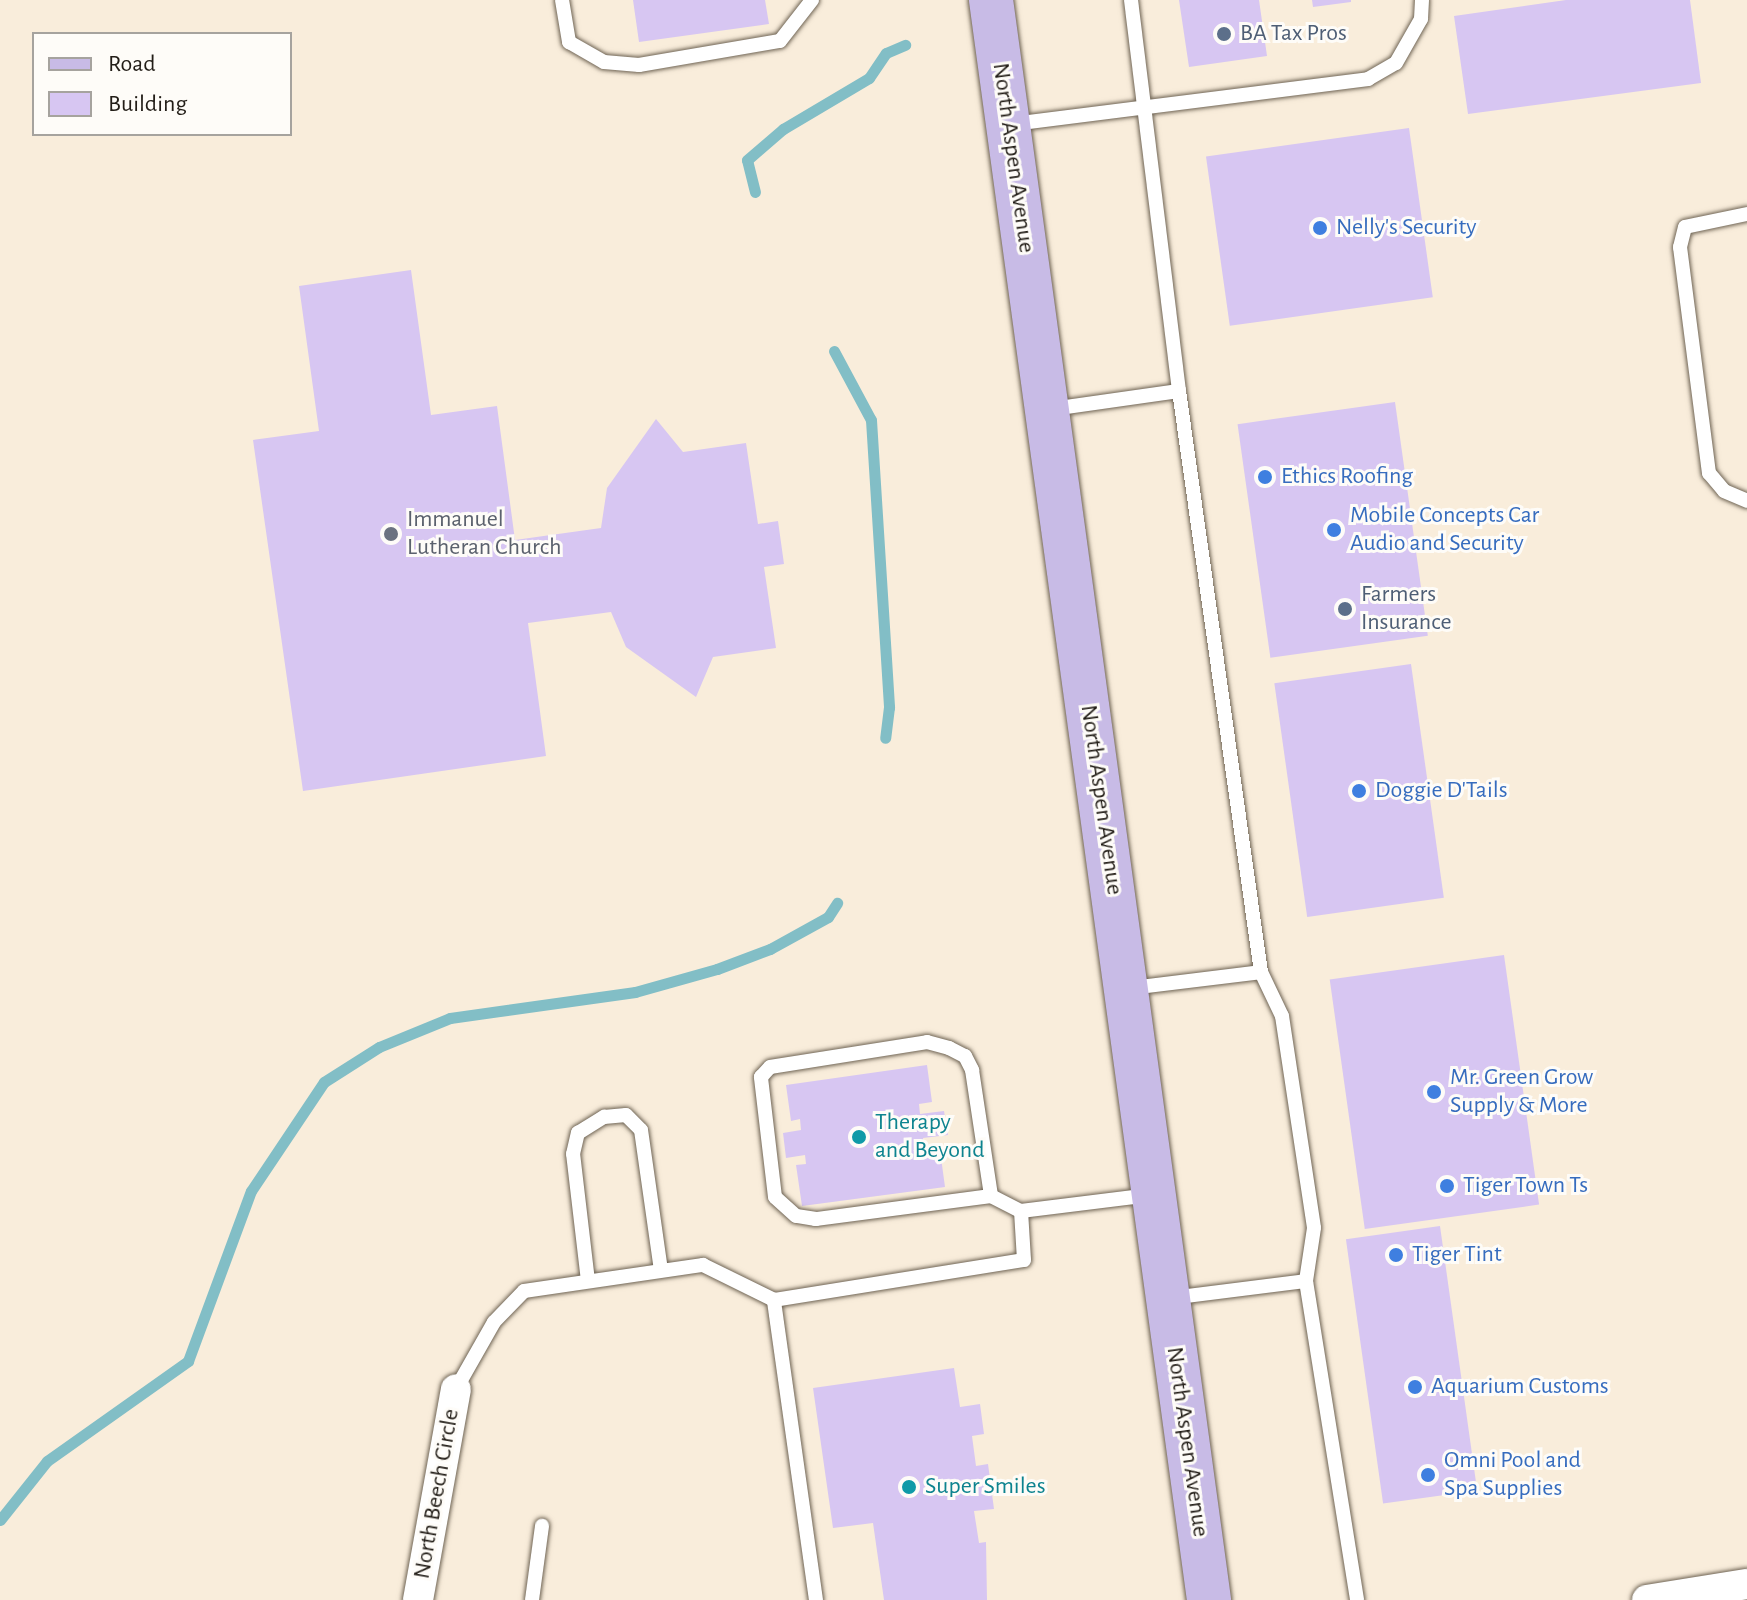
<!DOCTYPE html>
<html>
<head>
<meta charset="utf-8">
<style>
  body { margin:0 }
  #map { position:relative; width:1747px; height:1600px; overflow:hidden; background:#f9eddb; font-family:"Alegreya Sans",sans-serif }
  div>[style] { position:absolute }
  .stream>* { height:11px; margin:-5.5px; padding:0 5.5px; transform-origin:5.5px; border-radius:5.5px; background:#82bec6 }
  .building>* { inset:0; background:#d7c6f2; transform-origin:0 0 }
  .roads { filter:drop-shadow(0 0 2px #6f6454) drop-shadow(0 0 2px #6f6454) }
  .service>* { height:14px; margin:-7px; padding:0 7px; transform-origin:7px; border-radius:7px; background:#fff }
  .minor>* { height:30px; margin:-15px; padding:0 15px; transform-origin:15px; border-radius:15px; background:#fff }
  .primary>* { height:44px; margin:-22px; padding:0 22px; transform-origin:22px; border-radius:22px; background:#c8bbe6 }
  .dots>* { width:22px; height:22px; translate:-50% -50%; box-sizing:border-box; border:4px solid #fefcf8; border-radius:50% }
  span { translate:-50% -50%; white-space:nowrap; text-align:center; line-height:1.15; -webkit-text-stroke:6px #fefcf8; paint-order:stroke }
  .service-label { font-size:24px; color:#4e5e75 }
  .left { translate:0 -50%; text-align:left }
  .street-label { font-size:24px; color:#221d17 }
  .shop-label { font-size:24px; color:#366cbe }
  .worship-label { font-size:24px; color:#5b616d }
  .culture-label { font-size:24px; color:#0d838f }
  .legend { position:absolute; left:32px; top:32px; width:260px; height:104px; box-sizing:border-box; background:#fefcf8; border:2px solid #a6a39e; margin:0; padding:10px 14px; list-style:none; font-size:24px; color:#221d17 }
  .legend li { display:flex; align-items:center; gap:16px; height:40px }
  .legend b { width:40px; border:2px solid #a6a39e }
</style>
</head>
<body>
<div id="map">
  <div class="stream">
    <div style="left:755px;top:192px;width:33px;rotate:-104deg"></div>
    <div style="left:747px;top:160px;width:48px;rotate:-40.7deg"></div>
    <div style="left:783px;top:129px;width:100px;rotate:-30.7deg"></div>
    <div style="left:869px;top:78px;width:30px;rotate:-56deg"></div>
    <div style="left:886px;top:53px;width:21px;rotate:-23deg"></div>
    <div style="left:834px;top:351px;width:78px;rotate:61.8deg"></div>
    <div style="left:871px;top:420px;width:288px;rotate:86.4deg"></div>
    <div style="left:889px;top:707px;width:31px;rotate:97deg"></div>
    <div style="left:0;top:1520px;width:75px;rotate:-51.5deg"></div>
    <div style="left:47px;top:1461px;width:173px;rotate:-35.3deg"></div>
    <div style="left:188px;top:1361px;width:181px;rotate:-69.7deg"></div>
    <div style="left:251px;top:1191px;width:131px;rotate:-56.2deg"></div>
    <div style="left:324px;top:1082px;width:65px;rotate:-32.5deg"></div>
    <div style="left:379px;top:1047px;width:77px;rotate:-22.2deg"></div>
    <div style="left:450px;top:1018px;width:187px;rotate:-8deg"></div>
    <div style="left:635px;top:992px;width:85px;rotate:-15.7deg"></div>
    <div style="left:717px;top:969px;width:57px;rotate:-20.7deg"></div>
    <div style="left:770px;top:949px;width:66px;rotate:-28.9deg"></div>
    <div style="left:828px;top:917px;width:17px;rotate:-57deg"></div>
  </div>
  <div class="building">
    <div style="clip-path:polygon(633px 0,765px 0,769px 24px,639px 42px)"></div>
    <div style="clip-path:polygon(1179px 0,1259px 0,1267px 56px,1189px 67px)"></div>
    <div style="clip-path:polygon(1312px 0,1351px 0,1351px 2px,1313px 7px)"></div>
    <div style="clip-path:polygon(1566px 0,1690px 0,1701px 83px,1468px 114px,1454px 16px)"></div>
    <div style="left:1409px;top:128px;width:171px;height:205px;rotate:82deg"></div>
    <div style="clip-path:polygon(411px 270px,431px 415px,497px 406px,515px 540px,601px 528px,607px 488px,656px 419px,683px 452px,746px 443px,758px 524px,778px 521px,784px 564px,764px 567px,776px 648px,713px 657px,696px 697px,626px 647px,611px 612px,528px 623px,546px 756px,303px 791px,253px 440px,319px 431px,299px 286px)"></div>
    <div style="left:1395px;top:402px;width:236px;height:159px;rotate:82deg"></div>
    <div style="left:1411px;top:664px;width:236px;height:138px;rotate:82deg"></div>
    <div style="left:1504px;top:955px;width:252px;height:176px;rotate:82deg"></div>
    <div style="clip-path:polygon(927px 1065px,932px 1102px,919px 1104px,920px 1114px,944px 1111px,948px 1135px,923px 1138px,925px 1152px,940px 1150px,945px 1187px,802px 1206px,796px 1165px,806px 1164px,805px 1155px,786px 1158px,783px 1133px,801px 1130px,800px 1119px,791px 1121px,786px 1085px)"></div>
    <div style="left:1440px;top:1226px;width:267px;height:95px;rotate:82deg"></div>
    <div style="clip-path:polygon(954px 1368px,960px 1407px,980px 1404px,984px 1434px,972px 1436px,976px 1466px,988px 1464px,994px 1509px,974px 1511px,979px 1543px,986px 1542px,987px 1600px,884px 1600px,873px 1523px,833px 1528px,813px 1388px)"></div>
  </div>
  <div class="roads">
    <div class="service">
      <div style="left:562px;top:0;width:43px;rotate:80.5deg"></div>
      <div style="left:569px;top:42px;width:40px;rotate:29.7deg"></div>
      <div style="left:604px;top:62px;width:35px;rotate:5deg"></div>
      <div style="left:639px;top:65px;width:143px;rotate:-9.7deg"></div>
      <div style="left:780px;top:41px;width:52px;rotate:-52deg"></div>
      <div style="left:1131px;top:0;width:394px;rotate:83deg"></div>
      <div style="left:1013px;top:124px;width:358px;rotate:-7.2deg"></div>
      <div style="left:1368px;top:79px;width:32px;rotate:-30deg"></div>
      <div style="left:1396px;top:63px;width:51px;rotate:-60.4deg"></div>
      <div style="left:1421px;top:19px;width:19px;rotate:-87deg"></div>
      <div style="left:1747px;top:214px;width:63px;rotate:168.2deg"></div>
      <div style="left:1685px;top:227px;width:21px;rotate:104deg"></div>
      <div style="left:1680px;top:247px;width:228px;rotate:82.7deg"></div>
      <div style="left:1709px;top:473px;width:23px;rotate:50deg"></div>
      <div style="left:1724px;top:491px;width:25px;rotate:23deg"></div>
      <div style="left:1052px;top:409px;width:128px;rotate:-8.1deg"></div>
      <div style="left:1179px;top:391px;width:587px;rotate:81.97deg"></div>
      <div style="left:1261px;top:972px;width:49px;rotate:64.5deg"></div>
      <div style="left:1282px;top:1016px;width:214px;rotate:81.4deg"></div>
      <div style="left:1314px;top:1228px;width:54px;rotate:98.6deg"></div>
      <div style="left:1306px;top:1281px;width:323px;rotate:80.9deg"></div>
      <div style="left:1131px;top:988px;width:131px;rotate:-7deg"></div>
      <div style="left:991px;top:1196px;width:177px;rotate:172.5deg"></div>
      <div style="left:816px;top:1219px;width:20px;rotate:-171deg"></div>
      <div style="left:796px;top:1216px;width:28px;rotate:-138deg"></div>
      <div style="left:775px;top:1197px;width:121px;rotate:-96.7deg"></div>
      <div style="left:761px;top:1077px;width:13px;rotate:-48deg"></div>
      <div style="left:770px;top:1067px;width:159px;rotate:-9deg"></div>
      <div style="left:927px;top:1042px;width:23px;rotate:15deg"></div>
      <div style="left:949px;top:1048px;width:18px;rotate:27deg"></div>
      <div style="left:965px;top:1056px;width:16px;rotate:63deg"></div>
      <div style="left:972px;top:1070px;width:127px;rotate:81.4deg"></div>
      <div style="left:991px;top:1196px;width:34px;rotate:27deg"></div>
      <div style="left:588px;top:1281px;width:128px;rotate:-96.7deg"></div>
      <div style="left:573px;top:1154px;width:22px;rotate:-77deg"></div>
      <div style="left:578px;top:1133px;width:31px;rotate:-32deg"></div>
      <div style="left:604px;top:1117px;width:22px;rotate:-5deg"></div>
      <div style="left:626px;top:1115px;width:21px;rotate:45deg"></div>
      <div style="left:641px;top:1130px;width:141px;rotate:81.9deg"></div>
      <div style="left:1171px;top:1298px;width:136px;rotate:-7.2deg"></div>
      <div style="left:456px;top:1389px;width:77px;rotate:-60.4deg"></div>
      <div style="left:494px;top:1322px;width:43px;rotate:-45.9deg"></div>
      <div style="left:524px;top:1291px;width:181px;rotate:-8.3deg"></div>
      <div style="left:703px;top:1265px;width:79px;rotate:26.2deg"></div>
      <div style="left:532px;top:1600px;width:75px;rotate:-82.3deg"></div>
      <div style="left:816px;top:1600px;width:303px;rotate:-98deg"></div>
      <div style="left:774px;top:1300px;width:253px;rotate:-9.1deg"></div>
      <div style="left:1024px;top:1260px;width:49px;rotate:-93.5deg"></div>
      <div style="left:1021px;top:1211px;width:130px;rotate:-7.1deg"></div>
    </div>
    <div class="minor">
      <div style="left:418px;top:1600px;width:214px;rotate:-79.8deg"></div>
      <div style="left:1647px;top:1600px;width:101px;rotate:-9.1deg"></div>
    </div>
    <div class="primary">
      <div style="left:991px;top:0;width:1615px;rotate:82.24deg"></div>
    </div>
  </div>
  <div class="dots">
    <div style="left:1224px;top:34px;background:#5c6f8a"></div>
    <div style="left:1320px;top:228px;background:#3f7fe0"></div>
    <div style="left:1265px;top:477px;background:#3f7fe0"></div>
    <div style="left:1334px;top:530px;background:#3f7fe0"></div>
    <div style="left:391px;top:534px;background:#6b7280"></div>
    <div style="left:1345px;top:609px;background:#5c6f8a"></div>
    <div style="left:1359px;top:791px;background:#3f7fe0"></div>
    <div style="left:1434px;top:1092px;background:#3f7fe0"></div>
    <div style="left:859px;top:1137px;background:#0f9aa8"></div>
    <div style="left:1447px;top:1186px;background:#3f7fe0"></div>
    <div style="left:1396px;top:1255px;background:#3f7fe0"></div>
    <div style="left:1415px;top:1387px;background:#3f7fe0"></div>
    <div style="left:1428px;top:1475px;background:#3f7fe0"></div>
    <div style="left:909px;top:1487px;background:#0f9aa8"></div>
  </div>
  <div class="service-label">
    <span class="left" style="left:1240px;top:34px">BA Tax Pros</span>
    <span class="left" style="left:1361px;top:609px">Farmers<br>Insurance</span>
  </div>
  <div class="street-label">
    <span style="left:1013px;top:158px;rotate:82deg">North Aspen Avenue</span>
    <span style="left:1101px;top:800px;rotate:82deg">North Aspen Avenue</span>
    <span style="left:1187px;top:1442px;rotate:82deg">North Aspen Avenue</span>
    <span style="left:437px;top:1494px;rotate:-80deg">North Beech Circle</span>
  </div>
  <div class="shop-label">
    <span class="left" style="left:1336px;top:228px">Nelly's Security</span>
    <span class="left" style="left:1281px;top:477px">Ethics Roofing</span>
    <span class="left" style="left:1350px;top:530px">Mobile Concepts Car<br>Audio and Security</span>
    <span class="left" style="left:1375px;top:791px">Doggie D'Tails</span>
    <span class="left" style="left:1450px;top:1092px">Mr. Green Grow<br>Supply &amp; More</span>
    <span class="left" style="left:1463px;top:1186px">Tiger Town Ts</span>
    <span class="left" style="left:1412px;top:1255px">Tiger Tint</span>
    <span class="left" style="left:1431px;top:1387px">Aquarium Customs</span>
    <span class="left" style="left:1444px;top:1475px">Omni Pool and<br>Spa Supplies</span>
  </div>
  <div class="worship-label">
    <span class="left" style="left:407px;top:534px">Immanuel<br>Lutheran Church</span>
  </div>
  <div class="culture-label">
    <span class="left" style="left:875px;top:1137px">Therapy<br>and Beyond</span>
    <span class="left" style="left:925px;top:1487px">Super Smiles</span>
  </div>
  <ul class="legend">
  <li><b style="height:10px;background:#c8bbe6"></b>Road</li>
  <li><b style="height:22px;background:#d7c6f2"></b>Building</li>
  </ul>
</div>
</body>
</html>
